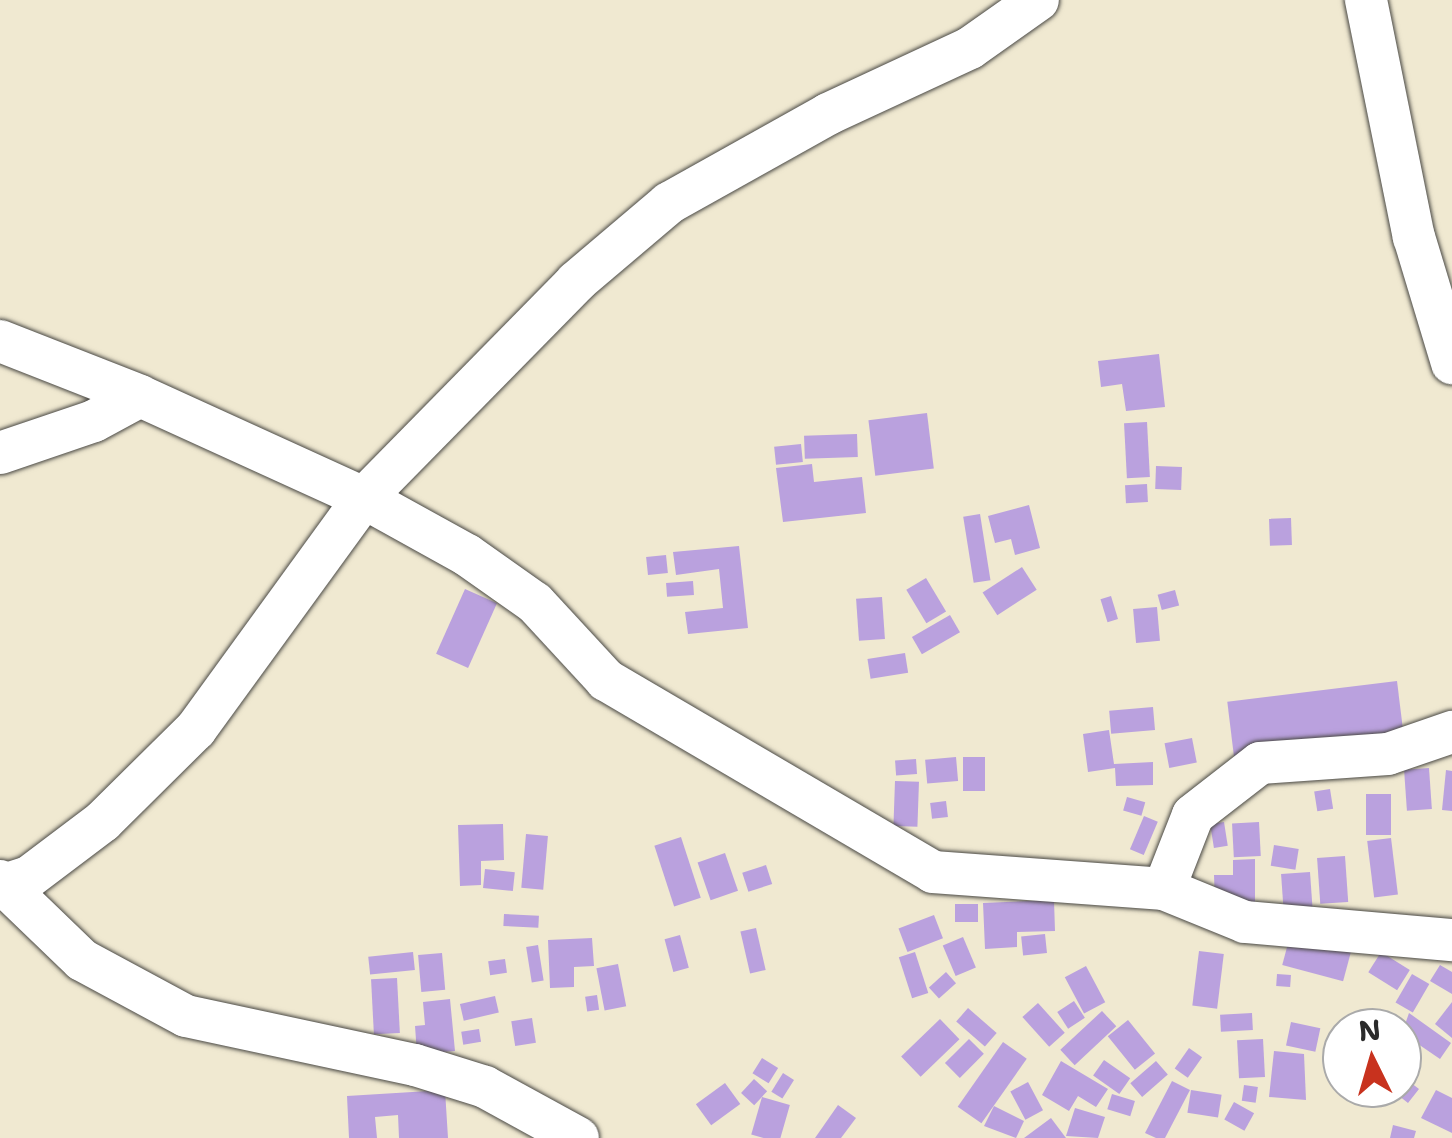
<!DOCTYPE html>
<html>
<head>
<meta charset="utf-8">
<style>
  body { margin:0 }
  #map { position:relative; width:1452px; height:1138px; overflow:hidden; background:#f0e9d1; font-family:"Shantell Sans",sans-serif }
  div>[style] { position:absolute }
  .building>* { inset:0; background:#baa1de; transform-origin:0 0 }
  .roads { filter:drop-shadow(0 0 2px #494844) drop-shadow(0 0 2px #494844) }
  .minor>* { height:42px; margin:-21px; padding:0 21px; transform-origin:21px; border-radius:21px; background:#fff }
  span { translate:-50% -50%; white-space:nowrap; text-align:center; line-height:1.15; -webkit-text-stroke:8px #fff; paint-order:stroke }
  .north { position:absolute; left:1322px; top:1008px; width:100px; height:100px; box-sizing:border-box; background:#fff; border:2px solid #aaa; border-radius:50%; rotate:355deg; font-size:28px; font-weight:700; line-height:40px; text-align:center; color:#2b2b2b }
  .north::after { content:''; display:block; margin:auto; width:35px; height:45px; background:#c8321e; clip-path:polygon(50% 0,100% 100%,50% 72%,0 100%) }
</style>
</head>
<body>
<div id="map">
  <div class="building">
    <div style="clip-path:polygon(1159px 354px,1165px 407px,1126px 411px,1122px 384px,1101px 387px,1098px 361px)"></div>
    <div style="left:927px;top:413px;width:56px;height:59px;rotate:83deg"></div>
    <div style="left:1147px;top:422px;width:55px;height:23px;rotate:87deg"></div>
    <div style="left:857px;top:434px;width:23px;height:53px;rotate:88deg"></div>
    <div style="left:801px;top:444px;width:18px;height:27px;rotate:84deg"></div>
    <div style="clip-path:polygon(812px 464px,814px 482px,862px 477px,866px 513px,783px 522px,776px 468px)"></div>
    <div style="left:1156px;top:466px;width:26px;height:23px;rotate:2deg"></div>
    <div style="left:1147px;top:484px;width:18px;height:22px;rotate:87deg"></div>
    <div style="clip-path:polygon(1029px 505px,1040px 548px,1015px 555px,1011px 539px,995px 543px,988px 516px)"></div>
    <div style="left:980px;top:514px;width:67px;height:17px;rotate:81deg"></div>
    <div style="left:1291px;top:518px;width:27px;height:22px;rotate:88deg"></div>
    <div style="clip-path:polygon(739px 546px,748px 628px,688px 634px,685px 612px,723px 608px,719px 569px,676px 575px,673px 552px)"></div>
    <div style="left:666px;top:555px;width:18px;height:20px;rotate:84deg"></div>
    <div style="left:1022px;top:567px;width:27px;height:47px;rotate:57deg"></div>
    <div style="left:926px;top:578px;width:39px;height:23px;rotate:59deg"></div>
    <div style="left:693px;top:581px;width:14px;height:27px;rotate:86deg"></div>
    <div style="left:465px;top:589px;width:35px;height:71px;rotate:24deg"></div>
    <div style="left:1175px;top:590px;width:16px;height:18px;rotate:75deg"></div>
    <div style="left:1111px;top:596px;width:24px;height:11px;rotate:73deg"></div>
    <div style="left:882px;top:597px;width:42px;height:26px;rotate:86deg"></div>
    <div style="left:1157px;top:607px;width:34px;height:24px;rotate:85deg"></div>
    <div style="left:950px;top:615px;width:20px;height:44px;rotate:60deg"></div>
    <div style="left:905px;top:653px;width:20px;height:38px;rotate:81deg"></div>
    <div style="left:1397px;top:681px;width:55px;height:171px;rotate:83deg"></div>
    <div style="left:1153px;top:707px;width:23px;height:44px;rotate:85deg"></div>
    <div style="clip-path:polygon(1109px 730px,1114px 764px,1153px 762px,1153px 785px,1116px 786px,1115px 768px,1088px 772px,1083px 734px)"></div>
    <div style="left:1192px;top:738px;width:25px;height:28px;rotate:79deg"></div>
    <div style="left:956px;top:757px;width:24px;height:31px;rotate:85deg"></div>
    <div style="left:963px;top:757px;width:22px;height:34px"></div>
    <div style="left:916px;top:759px;width:15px;height:21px;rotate:86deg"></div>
    <div style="left:1429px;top:768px;width:41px;height:25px;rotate:86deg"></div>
    <div style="clip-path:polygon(1446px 770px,1452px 771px,1452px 811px,1442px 810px)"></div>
    <div style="left:895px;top:781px;width:24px;height:45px;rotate:2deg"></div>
    <div style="left:1330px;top:789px;width:20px;height:16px;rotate:81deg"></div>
    <div style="left:1366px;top:794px;width:25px;height:41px"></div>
    <div style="left:1127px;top:797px;width:19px;height:14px;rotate:16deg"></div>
    <div style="left:946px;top:801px;width:16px;height:16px;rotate:83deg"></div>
    <div style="left:1144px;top:816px;width:15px;height:36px;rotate:23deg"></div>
    <div style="left:1224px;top:822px;width:24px;height:14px;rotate:81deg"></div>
    <div style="left:1259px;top:822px;width:34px;height:27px;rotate:87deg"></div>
    <div style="clip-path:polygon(503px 824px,504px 860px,481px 861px,481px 885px,460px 886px,458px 825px)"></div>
    <div style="left:526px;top:834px;width:22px;height:54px;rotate:5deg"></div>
    <div style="left:681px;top:837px;width:64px;height:28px;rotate:72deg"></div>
    <div style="left:1391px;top:838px;width:57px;height:24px;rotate:83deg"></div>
    <div style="left:1274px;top:845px;width:25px;height:21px;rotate:9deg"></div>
    <div style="left:725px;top:853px;width:40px;height:29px;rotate:71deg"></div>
    <div style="left:1345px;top:856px;width:46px;height:28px;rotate:86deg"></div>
    <div style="clip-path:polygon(1255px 859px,1255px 903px,1215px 903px,1214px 875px,1233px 875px,1233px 860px)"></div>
    <div style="left:766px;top:865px;width:20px;height:25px;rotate:72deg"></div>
    <div style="left:485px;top:869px;width:30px;height:19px;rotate:6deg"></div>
    <div style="left:1310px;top:872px;width:39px;height:29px;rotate:86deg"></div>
    <div style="clip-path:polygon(1054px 900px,1055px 931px,1017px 932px,1017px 947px,985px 949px,983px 903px)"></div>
    <div style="left:978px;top:904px;width:18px;height:23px;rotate:90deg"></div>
    <div style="left:504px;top:914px;width:35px;height:12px;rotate:3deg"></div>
    <div style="left:934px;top:915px;width:25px;height:38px;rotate:69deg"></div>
    <div style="left:756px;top:928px;width:43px;height:16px;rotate:77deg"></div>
    <div style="left:1045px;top:934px;width:19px;height:24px;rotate:84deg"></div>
    <div style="left:680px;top:935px;width:34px;height:16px;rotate:75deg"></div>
    <div style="left:1290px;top:936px;width:63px;height:30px;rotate:15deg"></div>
    <div style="left:963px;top:937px;width:33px;height:22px;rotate:67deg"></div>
    <div style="clip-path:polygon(592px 938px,594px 966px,574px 967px,574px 987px,550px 988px,548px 940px)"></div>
    <div style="left:538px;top:945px;width:36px;height:12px;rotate:81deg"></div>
    <div style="left:1199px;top:951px;width:25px;height:55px;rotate:7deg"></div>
    <div style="left:413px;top:952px;width:18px;height:45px;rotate:84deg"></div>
    <div style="left:915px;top:952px;width:43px;height:17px;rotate:72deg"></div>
    <div style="left:1381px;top:952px;width:34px;height:24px;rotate:32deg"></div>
    <div style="left:442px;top:953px;width:37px;height:24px;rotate:85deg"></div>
    <div style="left:505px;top:959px;width:14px;height:17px;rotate:82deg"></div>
    <div style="left:618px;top:964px;width:43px;height:22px;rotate:79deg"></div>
    <div style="clip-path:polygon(1440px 965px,1452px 972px,1452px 994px,1430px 981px)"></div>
    <div style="left:1086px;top:966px;width:41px;height:24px;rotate:62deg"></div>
    <div style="left:946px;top:972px;width:15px;height:23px;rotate:48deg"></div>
    <div style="left:1277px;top:974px;width:14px;height:12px;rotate:4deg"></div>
    <div style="left:1412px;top:974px;width:20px;height:33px;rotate:30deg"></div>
    <div style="left:397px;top:978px;width:55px;height:26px;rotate:87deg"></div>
    <div style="left:597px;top:995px;width:15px;height:12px;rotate:82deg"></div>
    <div style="left:495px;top:996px;width:17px;height:36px;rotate:77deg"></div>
    <div style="clip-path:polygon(450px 999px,455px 1051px,417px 1054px,415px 1026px,425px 1025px,423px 1002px)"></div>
    <div style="left:1074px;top:1001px;width:20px;height:20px;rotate:57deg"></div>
    <div style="clip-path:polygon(1452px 1002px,1452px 1038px,1435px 1024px)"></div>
    <div style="left:1038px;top:1003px;width:40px;height:21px;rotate:48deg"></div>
    <div style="left:968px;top:1008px;width:38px;height:18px;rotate:41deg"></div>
    <div style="left:1102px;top:1011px;width:21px;height:57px;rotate:47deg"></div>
    <div style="left:1252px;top:1013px;width:17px;height:32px;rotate:87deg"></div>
    <div style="clip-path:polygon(1409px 1013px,1451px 1043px,1440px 1059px,1402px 1033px)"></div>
    <div style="left:532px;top:1018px;width:25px;height:21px;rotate:81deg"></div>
    <div style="left:940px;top:1019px;width:28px;height:54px;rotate:46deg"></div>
    <div style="left:1128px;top:1020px;width:43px;height:26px;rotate:51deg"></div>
    <div style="left:1291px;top:1022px;width:30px;height:24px;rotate:12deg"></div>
    <div style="left:479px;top:1029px;width:13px;height:18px;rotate:81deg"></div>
    <div style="clip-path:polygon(1342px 1029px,1342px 1070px,1327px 1063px)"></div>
    <div style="left:969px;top:1039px;width:21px;height:34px;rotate:45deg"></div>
    <div style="left:1263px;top:1039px;width:38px;height:26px;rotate:87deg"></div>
    <div style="left:1003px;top:1042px;width:29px;height:79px;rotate:35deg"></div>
    <div style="left:1189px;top:1048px;width:16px;height:25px;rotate:35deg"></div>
    <div style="clip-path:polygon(1274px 1051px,1304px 1054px,1306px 1100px,1269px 1097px)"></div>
    <div style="left:762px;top:1058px;width:19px;height:18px;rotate:32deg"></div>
    <div style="left:1104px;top:1060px;width:32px;height:19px;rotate:35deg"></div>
    <div style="clip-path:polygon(1061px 1061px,1108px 1089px,1096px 1107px,1078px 1096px,1069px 1111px,1042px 1095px)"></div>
    <div style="left:1156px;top:1061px;width:18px;height:34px;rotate:49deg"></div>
    <div style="left:783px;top:1073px;width:13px;height:22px;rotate:32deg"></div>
    <div style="clip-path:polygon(1402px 1076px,1419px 1089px,1408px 1103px,1389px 1088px,1402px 1088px)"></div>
    <div style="left:754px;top:1079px;width:18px;height:19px;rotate:43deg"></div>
    <div style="clip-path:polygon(1172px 1081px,1190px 1090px,1165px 1138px,1156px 1138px,1145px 1133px)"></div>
    <div style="left:1028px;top:1082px;width:32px;height:20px;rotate:62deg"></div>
    <div style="left:725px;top:1083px;width:26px;height:36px;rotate:54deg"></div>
    <div style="left:1244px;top:1085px;width:14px;height:16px;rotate:8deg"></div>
    <div style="clip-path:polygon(445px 1090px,448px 1138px,399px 1138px,398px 1115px,375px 1117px,377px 1138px,349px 1138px,347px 1096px)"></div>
    <div style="left:1191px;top:1090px;width:31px;height:23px;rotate:9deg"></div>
    <div style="clip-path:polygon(1436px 1090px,1452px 1098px,1452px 1133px,1421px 1118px)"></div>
    <div style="left:1112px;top:1094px;width:24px;height:16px;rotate:17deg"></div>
    <div style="left:762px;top:1097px;width:29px;height:39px;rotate:16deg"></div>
    <div style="left:1234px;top:1102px;width:23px;height:20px;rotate:29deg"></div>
    <div style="clip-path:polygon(838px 1105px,856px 1118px,841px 1138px,815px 1138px)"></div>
    <div style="clip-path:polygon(994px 1106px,1024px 1121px,1016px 1138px,984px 1126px)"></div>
    <div style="clip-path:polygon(1075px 1108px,1105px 1117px,1098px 1138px,1066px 1136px)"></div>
    <div style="clip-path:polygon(1051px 1118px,1066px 1138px,1024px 1138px)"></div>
    <div style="clip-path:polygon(1393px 1125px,1416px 1131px,1414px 1138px,1390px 1138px)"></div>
  </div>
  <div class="roads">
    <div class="minor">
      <div style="left:1366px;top:0;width:242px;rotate:78.6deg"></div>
      <div style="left:1414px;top:237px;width:132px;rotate:73.2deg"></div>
      <div style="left:0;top:341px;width:150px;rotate:21.4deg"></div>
      <div style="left:140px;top:396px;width:246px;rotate:24.5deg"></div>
      <div style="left:364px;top:498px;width:118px;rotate:29deg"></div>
      <div style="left:467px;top:555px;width:83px;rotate:35.2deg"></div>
      <div style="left:535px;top:603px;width:105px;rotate:47.3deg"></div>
      <div style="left:606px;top:680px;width:379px;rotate:30.4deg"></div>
      <div style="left:933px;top:872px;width:232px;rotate:4.2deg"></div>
      <div style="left:1164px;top:889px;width:87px;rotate:22.2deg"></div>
      <div style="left:1245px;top:922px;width:208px;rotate:5deg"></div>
      <div style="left:0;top:453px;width:99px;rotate:-18.8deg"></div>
      <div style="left:94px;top:421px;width:52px;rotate:-28.5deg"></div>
      <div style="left:0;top:881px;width:114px;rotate:43.9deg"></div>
      <div style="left:82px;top:960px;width:118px;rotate:28.3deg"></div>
      <div style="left:186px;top:1016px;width:234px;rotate:12.1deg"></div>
      <div style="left:415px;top:1065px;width:73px;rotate:17.4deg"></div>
      <div style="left:485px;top:1087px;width:106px;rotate:28.7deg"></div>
      <div style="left:7px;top:884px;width:23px;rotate:-18deg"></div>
      <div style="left:29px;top:877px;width:93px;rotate:-37.1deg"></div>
      <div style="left:103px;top:821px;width:131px;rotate:-44.7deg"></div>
      <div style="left:196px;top:729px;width:286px;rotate:-54deg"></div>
      <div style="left:364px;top:498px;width:303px;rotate:-45.5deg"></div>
      <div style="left:576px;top:282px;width:122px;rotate:-40.3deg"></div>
      <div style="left:669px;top:203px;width:182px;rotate:-29.2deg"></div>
      <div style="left:828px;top:114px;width:157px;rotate:-24.9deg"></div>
      <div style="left:970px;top:48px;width:83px;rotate:-35.2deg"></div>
      <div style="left:1164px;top:889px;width:79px;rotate:-68.6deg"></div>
      <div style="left:1193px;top:815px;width:85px;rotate:-37.8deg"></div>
      <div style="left:1260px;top:763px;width:128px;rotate:-4deg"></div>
      <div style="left:1388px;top:754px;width:68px;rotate:-19deg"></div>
    </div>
  </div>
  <div class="north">N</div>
</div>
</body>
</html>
